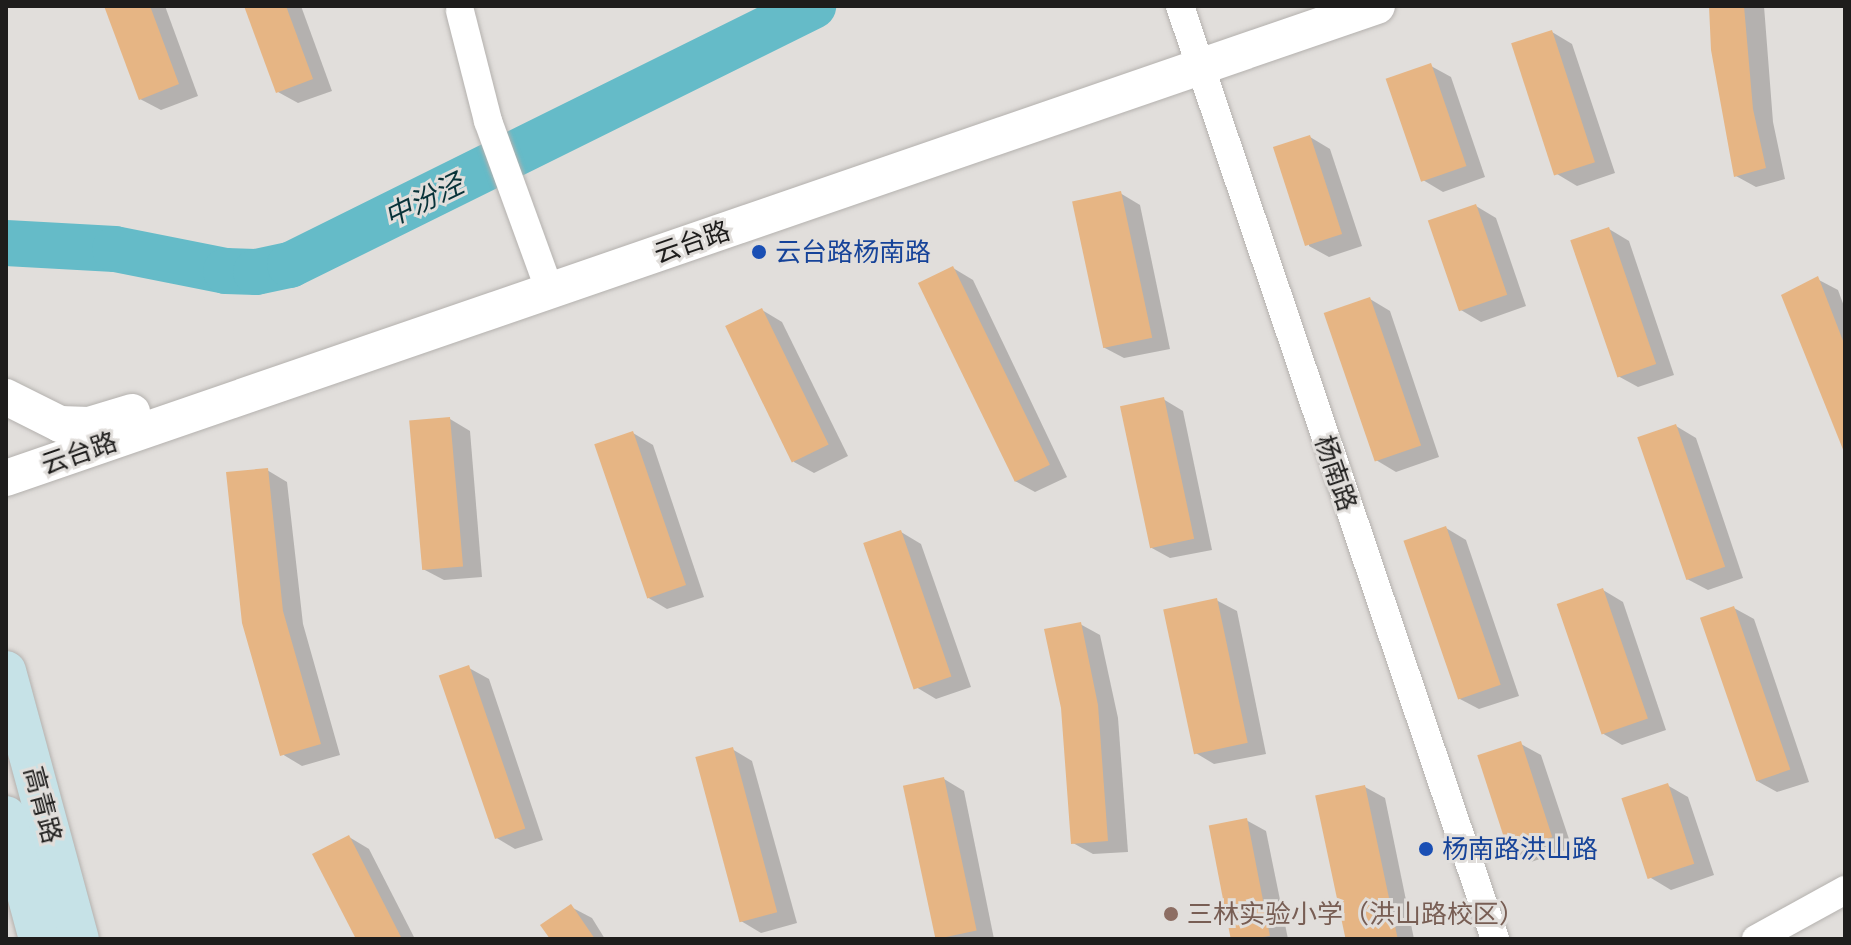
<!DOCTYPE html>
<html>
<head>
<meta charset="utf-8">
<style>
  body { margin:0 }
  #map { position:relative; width:1851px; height:945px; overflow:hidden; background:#e1dedb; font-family:"Open Sans","Noto Sans SC",sans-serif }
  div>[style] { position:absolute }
  .shadow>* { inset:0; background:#0003 }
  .river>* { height:46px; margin:-23px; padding:0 23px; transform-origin:23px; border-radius:23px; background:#65bbc8 }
  .building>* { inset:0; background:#e6b584; transform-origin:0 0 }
  .roads { filter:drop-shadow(0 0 2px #b4b1ae) drop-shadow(0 0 2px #b4b1ae) }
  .minor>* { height:28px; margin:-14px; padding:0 14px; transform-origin:14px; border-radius:14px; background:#fff }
  .tertiary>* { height:36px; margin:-18px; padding:0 18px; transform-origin:18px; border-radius:18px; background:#fff }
  .secondary>* { height:40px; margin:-20px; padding:0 20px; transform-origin:20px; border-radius:20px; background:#c6e2e7 }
  .dots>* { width:22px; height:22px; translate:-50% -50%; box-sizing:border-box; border:4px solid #e1dedb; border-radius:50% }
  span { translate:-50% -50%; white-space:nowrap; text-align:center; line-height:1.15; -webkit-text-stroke:6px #e1dedb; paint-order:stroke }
  .street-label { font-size:26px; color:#1e1d1c }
  .transit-label { font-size:26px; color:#164399 }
  .left { translate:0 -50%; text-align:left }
  .education-label { font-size:26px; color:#785e54 }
  .water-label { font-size:28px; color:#083339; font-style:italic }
  .frame { position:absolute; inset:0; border:8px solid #1e1d1c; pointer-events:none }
</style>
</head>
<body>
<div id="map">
  <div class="shadow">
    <div style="clip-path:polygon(106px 6px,165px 6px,198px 96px,161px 110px,140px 99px)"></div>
    <div style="clip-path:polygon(246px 6px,301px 6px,332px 91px,298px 103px,278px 92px)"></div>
    <div style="clip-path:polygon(1711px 6px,1764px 6px,1773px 122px,1785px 179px,1756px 187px,1736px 176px)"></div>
    <div style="clip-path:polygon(1552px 32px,1572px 44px,1615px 173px,1577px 186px,1557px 174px)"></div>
    <div style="clip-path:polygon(1431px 66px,1451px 77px,1485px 177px,1443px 192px,1423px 180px)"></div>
    <div style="clip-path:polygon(1310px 137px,1330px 149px,1362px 246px,1329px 257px,1309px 246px)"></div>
    <div style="clip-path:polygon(1120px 193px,1140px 205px,1170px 349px,1124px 358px,1103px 347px)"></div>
    <div style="clip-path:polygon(1476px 206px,1496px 218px,1526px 306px,1481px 322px,1461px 310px)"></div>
    <div style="clip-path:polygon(1609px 229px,1629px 241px,1674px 375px,1638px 387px,1618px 376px)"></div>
    <div style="clip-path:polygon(953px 268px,973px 280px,1067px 477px,1035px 492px,1015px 481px)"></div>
    <div style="clip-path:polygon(1817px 279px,1838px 290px,1845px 309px,1845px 429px,1834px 423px)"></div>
    <div style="clip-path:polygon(1370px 299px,1390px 311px,1439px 457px,1396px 472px,1376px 460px)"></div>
    <div style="clip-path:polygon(762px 310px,782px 322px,848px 456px,814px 473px,794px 462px)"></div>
    <div style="clip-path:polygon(1163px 399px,1183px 411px,1212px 550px,1170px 558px,1150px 547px)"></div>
    <div style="clip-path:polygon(450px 419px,470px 431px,482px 577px,444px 580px,423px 569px)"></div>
    <div style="clip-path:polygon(1676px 426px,1696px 438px,1743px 578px,1708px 590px,1687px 579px)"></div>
    <div style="clip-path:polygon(633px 433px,653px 445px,704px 597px,667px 609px,647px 597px)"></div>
    <div style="clip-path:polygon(267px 470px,287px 482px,303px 624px,340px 755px,302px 766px,282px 754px)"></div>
    <div style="clip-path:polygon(1446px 528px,1466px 540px,1519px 696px,1479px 709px,1458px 698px)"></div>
    <div style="clip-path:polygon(901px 532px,921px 544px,971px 687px,936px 699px,916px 687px)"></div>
    <div style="clip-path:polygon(1603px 590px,1623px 602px,1666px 730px,1622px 745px,1602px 733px)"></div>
    <div style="clip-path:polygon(1216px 600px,1237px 611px,1266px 754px,1214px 764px,1194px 752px)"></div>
    <div style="clip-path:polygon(1734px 608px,1754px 619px,1809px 782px,1777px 792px,1757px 781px)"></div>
    <div style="clip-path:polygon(1080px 624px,1100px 635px,1118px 718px,1128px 852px,1093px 854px,1073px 843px)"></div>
    <div style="clip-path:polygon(469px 668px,489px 679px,543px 840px,515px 849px,495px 837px)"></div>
    <div style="clip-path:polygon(1521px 744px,1541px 755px,1572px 848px,1531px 862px,1511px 850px)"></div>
    <div style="clip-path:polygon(732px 749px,752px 761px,797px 923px,761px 933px,741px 921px)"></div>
    <div style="clip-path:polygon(944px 779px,964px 791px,994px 939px,936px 938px)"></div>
    <div style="clip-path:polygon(1667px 785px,1688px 797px,1714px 875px,1671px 890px,1651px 878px)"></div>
    <div style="clip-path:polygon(1365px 787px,1385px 798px,1414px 939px,1347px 939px)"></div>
    <div style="clip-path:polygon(1246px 820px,1266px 831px,1288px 939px,1234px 939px,1211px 827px)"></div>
    <div style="clip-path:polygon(349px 837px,369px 849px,415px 939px,359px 939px)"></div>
    <div style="clip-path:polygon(571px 907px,592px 918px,605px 939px,552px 939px)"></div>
  </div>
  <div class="river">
    <div style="left:6px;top:243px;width:109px;rotate:3.2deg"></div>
    <div style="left:115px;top:249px;width:113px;rotate:11.2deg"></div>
    <div style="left:226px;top:271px;width:30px;rotate:2deg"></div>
    <div style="left:256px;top:272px;width:35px;rotate:-12deg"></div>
    <div style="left:290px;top:265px;width:584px;rotate:-26.35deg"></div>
  </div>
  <div class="building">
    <div style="clip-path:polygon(104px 6px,150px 6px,179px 84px,139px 100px)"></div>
    <div style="clip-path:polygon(244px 6px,286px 6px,313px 79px,276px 93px)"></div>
    <div style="clip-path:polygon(1709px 6px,1744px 6px,1753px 109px,1766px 168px,1734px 177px,1711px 50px)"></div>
    <div style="left:1552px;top:30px;width:139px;height:43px;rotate:72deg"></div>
    <div style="left:1431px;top:63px;width:109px;height:48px;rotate:71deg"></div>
    <div style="left:1310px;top:135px;width:104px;height:39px;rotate:72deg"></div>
    <div style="left:1121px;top:191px;width:150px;height:50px;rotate:78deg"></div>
    <div style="left:1476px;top:204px;width:96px;height:51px;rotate:71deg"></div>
    <div style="left:1609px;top:227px;width:145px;height:41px;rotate:71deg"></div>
    <div style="left:953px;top:266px;width:221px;height:39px;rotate:64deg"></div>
    <div style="clip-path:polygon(1818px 276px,1845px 346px,1844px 452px,1781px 295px)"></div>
    <div style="left:1370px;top:297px;width:157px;height:49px;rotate:71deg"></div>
    <div style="left:762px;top:308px;width:152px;height:41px;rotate:64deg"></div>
    <div style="left:1164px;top:397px;width:145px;height:45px;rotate:78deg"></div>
    <div style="left:450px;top:417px;width:150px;height:41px;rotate:85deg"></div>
    <div style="left:1676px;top:424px;width:151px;height:41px;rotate:71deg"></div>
    <div style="left:633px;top:431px;width:163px;height:41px;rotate:71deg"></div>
    <div style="clip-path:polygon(268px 468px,283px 611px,321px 744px,280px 756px,242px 623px,226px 472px)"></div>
    <div style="left:1446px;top:526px;width:168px;height:45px;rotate:71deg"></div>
    <div style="left:901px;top:530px;width:155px;height:40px;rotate:71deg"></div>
    <div style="left:1603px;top:588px;width:138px;height:49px;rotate:71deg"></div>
    <div style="left:1217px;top:598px;width:148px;height:55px;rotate:78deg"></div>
    <div style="left:1734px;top:606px;width:173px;height:36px;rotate:71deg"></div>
    <div style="clip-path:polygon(1081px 622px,1098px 705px,1108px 841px,1071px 844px,1061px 708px,1044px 629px)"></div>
    <div style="left:469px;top:665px;width:173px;height:32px;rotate:71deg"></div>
    <div style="left:1521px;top:741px;width:101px;height:46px;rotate:72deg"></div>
    <div style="left:733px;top:747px;width:171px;height:39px;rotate:75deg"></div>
    <div style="left:944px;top:777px;width:157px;height:42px;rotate:78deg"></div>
    <div style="left:1668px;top:783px;width:85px;height:49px;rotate:72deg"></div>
    <div style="left:1365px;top:785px;width:157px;height:51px;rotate:78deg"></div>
    <div style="left:1247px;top:818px;width:120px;height:39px;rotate:79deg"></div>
    <div style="clip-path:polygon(349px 835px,402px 939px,356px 939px,312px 854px)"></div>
    <div style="clip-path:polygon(571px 904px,595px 939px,550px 939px,540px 925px)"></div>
  </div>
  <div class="roads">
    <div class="minor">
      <div style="left:1180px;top:6px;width:985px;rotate:71.34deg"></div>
      <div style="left:460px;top:11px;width:114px;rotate:75.7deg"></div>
      <div style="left:488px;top:121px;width:181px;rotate:70deg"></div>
      <div style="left:1756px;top:939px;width:102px;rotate:-28.8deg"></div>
    </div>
    <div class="tertiary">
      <div style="left:6px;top:397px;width:60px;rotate:26.6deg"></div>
      <div style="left:60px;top:424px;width:29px;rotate:2deg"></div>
      <div style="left:89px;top:425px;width:45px;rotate:-16.8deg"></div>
      <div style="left:6px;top:478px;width:1450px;rotate:-19deg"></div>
    </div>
    <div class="secondary">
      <div style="left:6px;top:671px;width:278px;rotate:74.8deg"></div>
      <div style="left:6px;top:816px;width:127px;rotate:75deg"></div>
    </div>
  </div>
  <div class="dots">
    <div style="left:759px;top:252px;background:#1a4fb4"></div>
    <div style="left:1426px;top:849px;background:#1a4fb4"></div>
    <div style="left:1171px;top:914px;background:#8d6e63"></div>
  </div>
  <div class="street-label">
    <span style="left:692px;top:242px;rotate:-19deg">云台路</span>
    <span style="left:79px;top:453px;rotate:-19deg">云台路</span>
    <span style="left:1336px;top:473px;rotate:71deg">杨南路</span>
    <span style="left:43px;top:805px;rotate:75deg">高青路</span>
  </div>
  <div class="transit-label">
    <span class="left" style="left:775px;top:252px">云台路杨南路</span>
    <span class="left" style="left:1442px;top:849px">杨南路洪山路</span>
  </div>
  <div class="education-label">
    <span class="left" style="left:1187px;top:914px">三林实验小学（洪山路校区）</span>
  </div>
  <div class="water-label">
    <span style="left:423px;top:199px;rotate:-26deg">中汾泾</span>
  </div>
  <div class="frame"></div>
</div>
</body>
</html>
